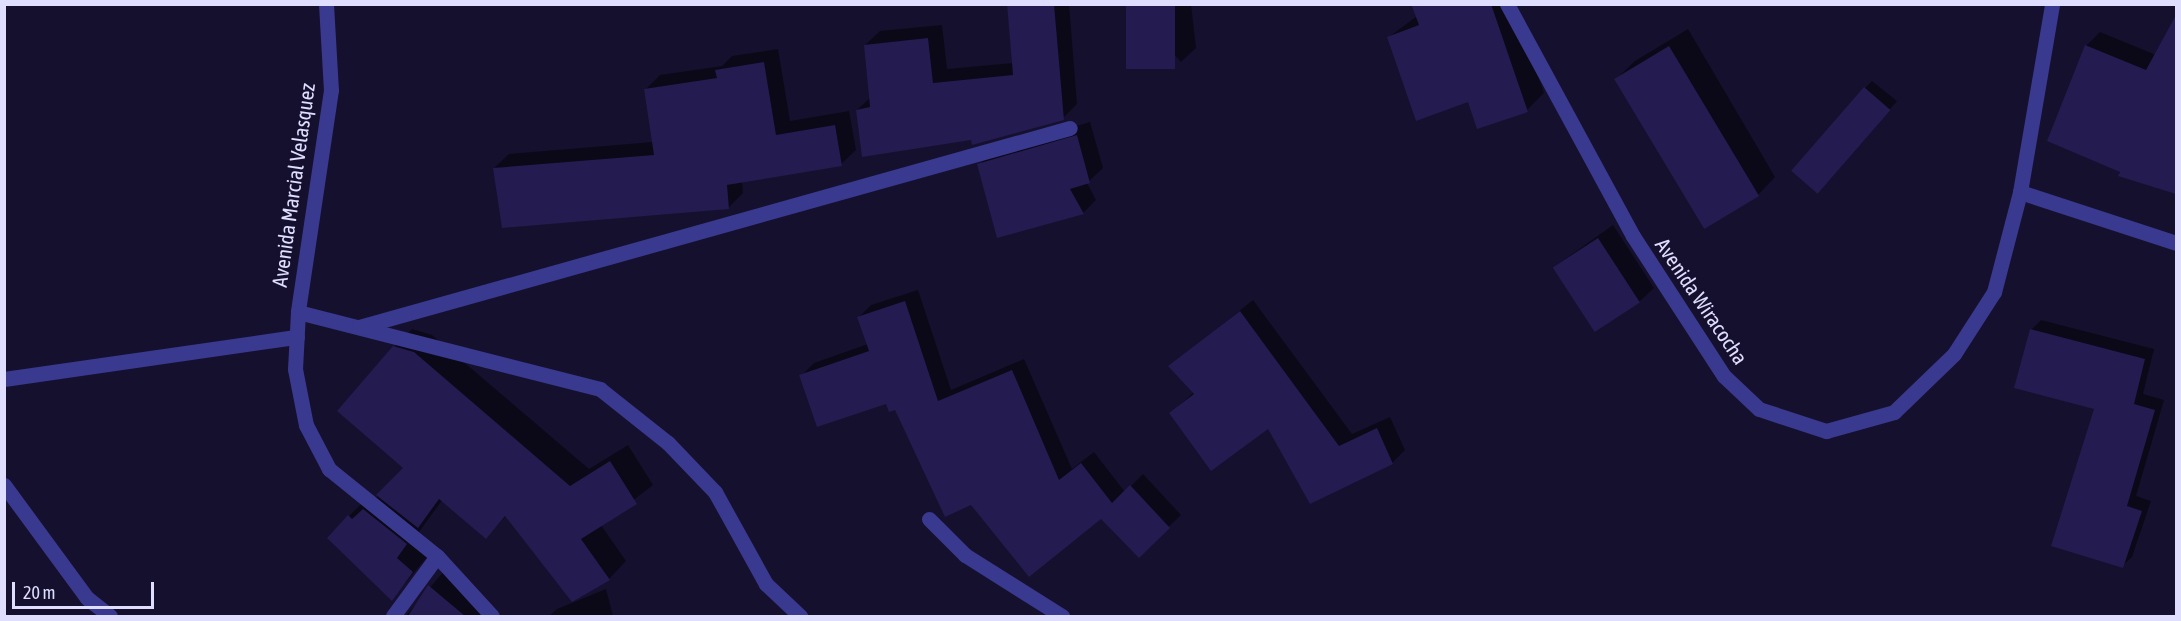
<!DOCTYPE html>
<html>
<head>
<meta charset="utf-8">
<style>
  body { margin:0 }
  #map { position:relative; width:2181px; height:621px; overflow:hidden; background:#15102e; font-family:"Asap Condensed",sans-serif }
  div>[style] { position:absolute }
  .shadow>* { inset:0; background:#0007 }
  .building>* { inset:0; background:#241b50; transform-origin:0 0 }
  .minor>* { height:15px; margin:-7.5px; padding:0 7.5px; transform-origin:7.5px; border-radius:7.5px; background:#39398f }
  span { translate:-50% -50%; white-space:nowrap; text-align:center; line-height:1.15; -webkit-text-stroke:5px #15102e; paint-order:stroke }
  .street-label { font-size:21px; color:#e0deff }
  .frame { position:absolute; inset:0; border:6px solid #e0deff; pointer-events:none }
  .scale { position:absolute; left:12px; top:582px; width:142px; height:27px; box-sizing:border-box; border:3px solid #e0deff; border-top:0; padding-left:8px; font-size:18px; line-height:21px; white-space:nowrap; color:#e0deff; -webkit-text-stroke:4px #15102e; paint-order:stroke }
</style>
</head>
<body>
<div id="map">
  <div class="shadow">
    <div style="clip-path:polygon(1008px 4px,1069px 4px,1077px 104px,1063px 118px,972px 138px,857px 110px,871px 97px,865px 45px,880px 31px,942px 25px,947px 69px,1013px 63px)"></div>
    <div style="clip-path:polygon(1128px 4px,1191px 4px,1196px 48px,1181px 62px)"></div>
    <div style="clip-path:polygon(1412px 4px,1514px 4px,1544px 93px,1527px 110px,1469px 101px,1389px 37px,1417px 16px)"></div>
    <div style="clip-path:polygon(2176px 18px,2176px 193px,2120px 175px,2086px 46px,2100px 32px,2156px 55px)"></div>
    <div style="clip-path:polygon(1688px 29px,1775px 177px,1757px 196px,1616px 79px,1635px 61px)"></div>
    <div style="clip-path:polygon(778px 49px,790px 121px,849px 111px,856px 150px,841px 164px,742px 181px,743px 193px,728px 208px,494px 168px,509px 154px,653px 142px,645px 90px,660px 75px,722px 66px,732px 56px)"></div>
    <div style="clip-path:polygon(1872px 81px,1897px 101px,1825px 185px,1865px 88px)"></div>
    <div style="clip-path:polygon(1090px 122px,1103px 168px,1087px 183px,1096px 200px,1083px 213px,979px 165px,993px 151px)"></div>
    <div style="clip-path:polygon(1613px 225px,1654px 288px,1639px 302px,1554px 267px)"></div>
    <div style="clip-path:polygon(918px 290px,951px 390px,1024px 359px,1072px 469px,1094px 452px,1125px 492px,1143px 474px,1181px 515px,1139px 555px,1102px 517px,887px 402px,801px 376px,814px 363px,868px 344px,859px 317px,871px 305px)"></div>
    <div style="clip-path:polygon(1253px 300px,1352px 434px,1390px 417px,1405px 450px,1392px 463px,1268px 427px,1171px 413px,1194px 392px,1170px 366px)"></div>
    <div style="clip-path:polygon(2041px 320px,2154px 349px,2143px 394px,2164px 400px,2136px 496px,2151px 501px,2132px 557px,2122px 566px,2096px 408px,2031px 330px)"></div>
    <div style="clip-path:polygon(412px 329px,432px 335px,589px 469px,628px 445px,653px 485px,601px 525px,626px 561px,609px 579px,507px 515px,486px 537px,443px 499px,411px 543px,427px 557px,392px 599px,349px 516px,363px 502px,368px 506px,406px 468px,394px 347px)"></div>
    <div style="clip-path:polygon(444px 571px,496px 616px,406px 616px)"></div>
    <div style="clip-path:polygon(606px 589px,613px 616px,549px 616px,557px 609px)"></div>
  </div>
  <div class="building">
    <div style="clip-path:polygon(1007px 4px,1054px 4px,1064px 120px,972px 145px,971px 140px,862px 157px,856px 110px,870px 107px,864px 45px,928px 38px,933px 83px,1013px 75px)"></div>
    <div style="left:1126px;top:4px;width:49px;height:65px"></div>
    <div style="clip-path:polygon(1411px 4px,1491px 4px,1528px 112px,1477px 129px,1468px 102px,1416px 121px,1387px 37px,1419px 25px)"></div>
    <div style="clip-path:polygon(2176px 15px,2176px 194px,2118px 176px,2120px 172px,2047px 141px,2085px 45px,2146px 70px)"></div>
    <div style="left:1669px;top:46px;width:175px;height:64px;rotate:59deg"></div>
    <div style="clip-path:polygon(764px 62px,776px 135px,835px 125px,842px 166px,727px 185px,729px 209px,502px 228px,493px 168px,654px 155px,644px 89px,717px 78px,715px 70px)"></div>
    <div style="left:1864px;top:87px;width:35px;height:111px;rotate:41deg"></div>
    <div style="clip-path:polygon(1077px 135px,1090px 183px,1070px 189px,1084px 214px,997px 238px,977px 164px)"></div>
    <div style="left:1598px;top:238px;width:77px;height:54px;rotate:57deg"></div>
    <div style="clip-path:polygon(905px 301px,938px 401px,1012px 370px,1059px 480px,1081px 463px,1112px 503px,1130px 485px,1170px 528px,1139px 558px,1101px 519px,1029px 577px,971px 505px,945px 517px,895px 410px,889px 412px,886px 404px,817px 427px,799px 375px,869px 351px,857px 317px)"></div>
    <div style="clip-path:polygon(1240px 311px,1339px 446px,1377px 428px,1393px 464px,1310px 504px,1268px 429px,1211px 471px,1169px 413px,1194px 394px,1168px 366px)"></div>
    <div style="clip-path:polygon(2030px 329px,2145px 359px,2134px 404px,2155px 410px,2127px 506px,2142px 511px,2123px 568px,2051px 546px,2094px 409px,2014px 388px)"></div>
    <div style="clip-path:polygon(393px 346px,414px 352px,570px 486px,610px 461px,637px 504px,581px 539px,610px 580px,572px 602px,505px 516px,486px 539px,439px 499px,418px 528px,376px 495px,403px 468px,337px 411px)"></div>
    <div style="clip-path:polygon(363px 509px,407px 544px,397px 558px,413px 572px,392px 601px,327px 538px,348px 515px,352px 519px)"></div>
    <div style="clip-path:polygon(428px 585px,465px 616px,408px 616px)"></div>
  </div>
  <div class="minor">
    <div style="left:326px;top:4px;width:86px;rotate:86.7deg"></div>
    <div style="left:331px;top:90px;width:224px;rotate:98.5deg"></div>
    <div style="left:298px;top:312px;width:57px;rotate:93deg"></div>
    <div style="left:295px;top:369px;width:57px;rotate:78.9deg"></div>
    <div style="left:306px;top:425px;width:50px;rotate:62.4deg"></div>
    <div style="left:329px;top:469px;width:139px;rotate:38.9deg"></div>
    <div style="left:437px;top:556px;width:81px;rotate:47.5deg"></div>
    <div style="left:1507px;top:4px;width:264px;rotate:61.5deg"></div>
    <div style="left:1633px;top:236px;width:167px;rotate:57deg"></div>
    <div style="left:1724px;top:376px;width:48px;rotate:43.3deg"></div>
    <div style="left:1759px;top:409px;width:71px;rotate:18.2deg"></div>
    <div style="left:1826px;top:431px;width:71px;rotate:-15.6deg"></div>
    <div style="left:1894px;top:412px;width:83px;rotate:-44deg"></div>
    <div style="left:1954px;top:354px;width:74px;rotate:-57.2deg"></div>
    <div style="left:1994px;top:292px;width:103px;rotate:-75.4deg"></div>
    <div style="left:2020px;top:192px;width:191px;rotate:-80.3deg"></div>
    <div style="left:2020px;top:192px;width:164px;rotate:18.1deg"></div>
    <div style="left:298px;top:312px;width:312px;rotate:14.3deg"></div>
    <div style="left:600px;top:389px;width:87px;rotate:38.5deg"></div>
    <div style="left:668px;top:443px;width:68px;rotate:46.2deg"></div>
    <div style="left:715px;top:492px;width:105px;rotate:61deg"></div>
    <div style="left:766px;top:584px;width:47px;rotate:43.3deg"></div>
    <div style="left:359px;top:327px;width:738px;rotate:-15.64deg"></div>
    <div style="left:4px;top:379px;width:296px;rotate:-8.2deg"></div>
    <div style="left:4px;top:485px;width:140px;rotate:53.7deg"></div>
    <div style="left:87px;top:598px;width:29px;rotate:38deg"></div>
    <div style="left:929px;top:519px;width:51px;rotate:45deg"></div>
    <div style="left:965px;top:555px;width:115px;rotate:32.2deg"></div>
    <div style="left:393px;top:616px;width:74px;rotate:-53.7deg"></div>
  </div>
  <div class="street-label">
    <span style="left:293px;top:185px;rotate:-82deg">Avenida Marcial Velasquez</span>
    <span style="left:1702px;top:301px;rotate:56deg">Avenida Wiracocha</span>
  </div>
  <div class="frame"></div>
  <div class="scale">20 m</div>
</div>
</body>
</html>
